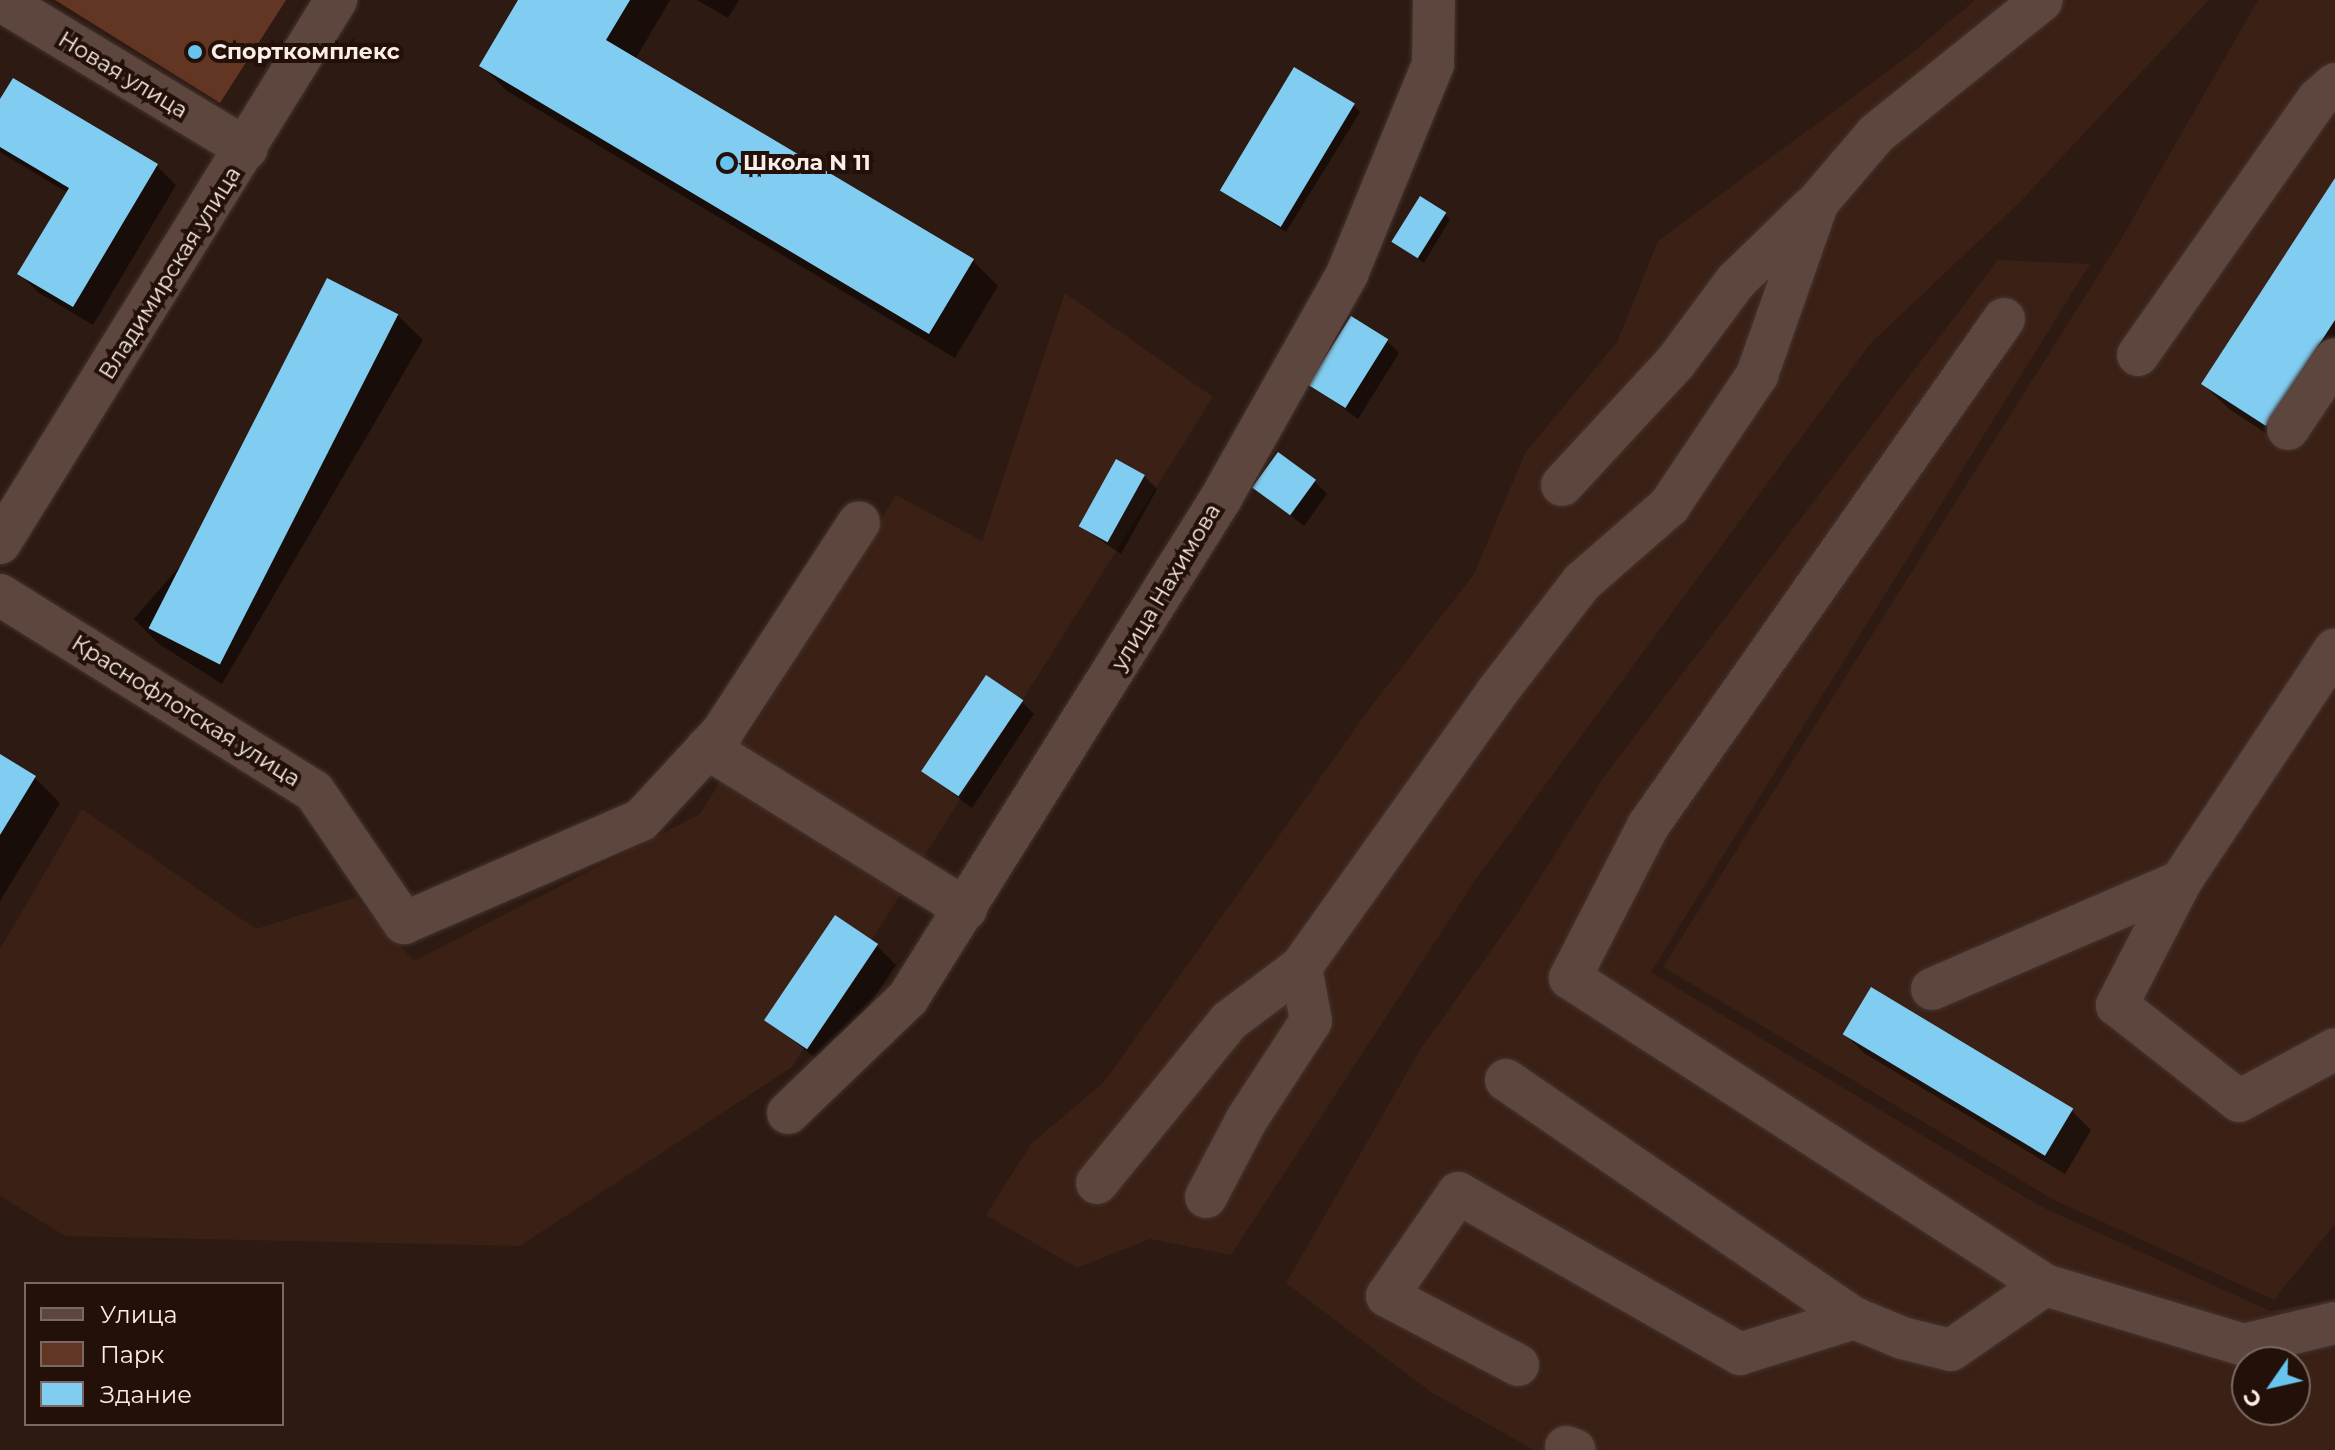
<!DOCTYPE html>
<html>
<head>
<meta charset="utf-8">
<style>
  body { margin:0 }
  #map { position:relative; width:2335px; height:1450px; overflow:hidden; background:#2d1a12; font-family:Montserrat,sans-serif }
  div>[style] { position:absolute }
  .built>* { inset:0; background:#3a2015 }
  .green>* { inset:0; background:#623623 }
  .shadow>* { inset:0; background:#0007 }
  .building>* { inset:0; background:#81cdf1; transform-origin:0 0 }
  .roads { filter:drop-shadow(0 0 2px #43332f) drop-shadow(0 0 2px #43332f) }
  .minor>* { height:42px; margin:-21px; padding:0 21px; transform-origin:21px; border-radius:21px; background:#5d463d }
  .dots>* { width:22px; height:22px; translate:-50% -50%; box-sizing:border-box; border:4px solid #231109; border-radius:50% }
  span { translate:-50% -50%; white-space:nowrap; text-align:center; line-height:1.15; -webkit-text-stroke:8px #231109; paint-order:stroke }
  .poi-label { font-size:22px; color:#fbede7; font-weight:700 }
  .left { translate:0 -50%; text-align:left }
  .street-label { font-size:22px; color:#fbede7 }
  .legend { position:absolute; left:24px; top:1282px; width:260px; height:144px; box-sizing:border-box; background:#231109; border:2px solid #796962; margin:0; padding:10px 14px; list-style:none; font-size:24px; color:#fbede7 }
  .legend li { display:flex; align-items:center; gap:16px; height:40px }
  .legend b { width:40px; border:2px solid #796962 }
  .north { position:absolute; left:2231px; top:1346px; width:80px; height:80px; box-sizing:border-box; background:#231109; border:2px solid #796962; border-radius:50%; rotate:236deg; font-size:22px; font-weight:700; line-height:32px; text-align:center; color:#fbede7 }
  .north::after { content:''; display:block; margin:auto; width:28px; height:36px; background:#66c4ef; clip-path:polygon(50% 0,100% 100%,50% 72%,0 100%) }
</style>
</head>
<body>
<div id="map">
  <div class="built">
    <div style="clip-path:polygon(1975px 0,2209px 0,2019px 203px,1870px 344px,1476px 879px,1231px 1255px,1150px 1239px,1077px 1268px,986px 1215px,1031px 1144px,1104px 1082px,1367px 712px,1474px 574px,1525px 453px,1617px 342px,1658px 241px,1907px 57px)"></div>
    <div style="clip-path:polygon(2258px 0,2335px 0,2335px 1224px,2274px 1300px,2054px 1200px,1663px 967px,2121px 239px)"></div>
    <div style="clip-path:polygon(evenodd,1998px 260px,2090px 264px,1651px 972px,2038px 1205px,2270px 1311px,2335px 1299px,2335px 1450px,1534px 1450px,1434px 1394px,1286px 1283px,1420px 1050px,1515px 917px,1605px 775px,1998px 260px,2247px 1362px,2295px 1362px,2295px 1410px,2247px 1410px,2247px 1362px)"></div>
    <div style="clip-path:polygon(1065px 293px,1213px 397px,792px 1067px,520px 1246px,65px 1236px,0 1196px,0 949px,82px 809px,256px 929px,356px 897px,414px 961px,700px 814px,896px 495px,982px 541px)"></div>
  </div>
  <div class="green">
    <div style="clip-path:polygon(55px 0,286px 0,220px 103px)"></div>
  </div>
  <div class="shadow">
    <div style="clip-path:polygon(521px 0,670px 0,635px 60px,973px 261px,998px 286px,955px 358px,507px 91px,482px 66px)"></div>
    <div style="clip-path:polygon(697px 0,739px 0,728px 18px)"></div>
    <div style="clip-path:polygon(0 103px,157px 166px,176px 185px,93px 325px,39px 293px,20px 274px,68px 193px,0 152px)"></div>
    <div style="clip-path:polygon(1354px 106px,1360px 112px,1286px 232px,1227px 194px)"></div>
    <div style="clip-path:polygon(2335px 182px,2335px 384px,2292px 450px,2229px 409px,2203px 384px)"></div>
    <div style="clip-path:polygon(1444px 214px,1450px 219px,1424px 263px,1394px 242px)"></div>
    <div style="clip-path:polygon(397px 315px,423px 340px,222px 684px,159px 644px,134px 619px)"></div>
    <div style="clip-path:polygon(1386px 340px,1399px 353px,1358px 419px,1311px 384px)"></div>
    <div style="clip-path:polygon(1144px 476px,1157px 489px,1121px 554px,1081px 527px)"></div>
    <div style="clip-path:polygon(1315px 482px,1327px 494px,1304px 526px,1255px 487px)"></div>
    <div style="clip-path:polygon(1021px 701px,1034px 714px,972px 808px,924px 772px)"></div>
    <div style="clip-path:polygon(0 756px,35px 778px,60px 803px,0 901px)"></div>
    <div style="clip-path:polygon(877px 946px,896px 965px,827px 1067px,766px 1019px)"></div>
    <div style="clip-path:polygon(1845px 1034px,2072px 1111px,2091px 1130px,2065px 1174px,1864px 1053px)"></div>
  </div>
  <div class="building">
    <div style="clip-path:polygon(518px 0,630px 0,606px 40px,974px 259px,929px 334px,479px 66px)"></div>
    <div style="left:1294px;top:67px;width:71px;height:144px;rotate:31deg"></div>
    <div style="clip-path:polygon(13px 78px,158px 164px,73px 307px,17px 274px,69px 188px,0 147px,0 99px)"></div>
    <div style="clip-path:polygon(2335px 178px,2335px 320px,2266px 426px,2201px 384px)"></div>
    <div style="left:1420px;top:196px;width:31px;height:54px;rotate:32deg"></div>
    <div style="left:327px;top:278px;width:80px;height:393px;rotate:27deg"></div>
    <div style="left:1351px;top:316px;width:44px;height:81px;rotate:32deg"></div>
    <div style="left:1278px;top:452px;width:47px;height:44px;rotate:36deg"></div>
    <div style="left:1116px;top:459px;width:33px;height:77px;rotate:29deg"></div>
    <div style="left:986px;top:675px;width:45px;height:116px;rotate:34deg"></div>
    <div style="clip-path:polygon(0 754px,36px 776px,0 835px)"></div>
    <div style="left:835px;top:915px;width:52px;height:127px;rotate:34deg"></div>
    <div style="left:1871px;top:987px;width:236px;height:55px;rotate:31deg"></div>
  </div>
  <div class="roads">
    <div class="minor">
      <div style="left:0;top:0;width:288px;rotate:31.1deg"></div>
      <div style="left:2004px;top:319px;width:620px;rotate:125.08deg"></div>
      <div style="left:1648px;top:826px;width:171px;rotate:117.2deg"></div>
      <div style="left:1570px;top:978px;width:566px;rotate:32.88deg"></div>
      <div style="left:2045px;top:1285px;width:208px;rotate:16.8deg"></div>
      <div style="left:2244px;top:1345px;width:94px;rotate:-13.6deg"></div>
      <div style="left:2138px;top:355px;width:313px;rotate:-54.9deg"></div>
      <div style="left:2318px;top:99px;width:23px;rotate:-41deg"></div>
      <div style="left:2288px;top:429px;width:84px;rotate:-56.1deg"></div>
      <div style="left:1562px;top:485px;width:166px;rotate:-47.2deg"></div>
      <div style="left:1675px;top:363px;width:102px;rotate:-53.4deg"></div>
      <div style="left:1736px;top:281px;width:105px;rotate:-44.2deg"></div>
      <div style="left:0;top:543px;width:639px;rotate:-58.25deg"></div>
      <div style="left:0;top:595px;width:370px;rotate:32deg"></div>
      <div style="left:314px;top:791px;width:160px;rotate:55.7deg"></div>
      <div style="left:404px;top:923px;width:258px;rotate:-23.5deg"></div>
      <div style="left:641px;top:820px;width:121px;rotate:-47.3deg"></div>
      <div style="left:723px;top:731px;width:249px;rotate:-56.9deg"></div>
      <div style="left:707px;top:748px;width:305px;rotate:31.9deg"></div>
      <div style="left:2181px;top:881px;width:140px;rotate:117.3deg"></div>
      <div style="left:2117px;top:1005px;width:155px;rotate:38.2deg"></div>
      <div style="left:2239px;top:1101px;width:109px;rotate:-28.4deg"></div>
      <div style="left:1932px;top:989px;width:271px;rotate:-23.4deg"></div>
      <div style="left:2181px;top:881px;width:278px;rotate:-56.4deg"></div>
      <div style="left:1506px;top:1080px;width:422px;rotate:34.4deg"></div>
      <div style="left:1854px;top:1318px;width:52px;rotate:22.6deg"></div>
      <div style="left:1902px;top:1338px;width:50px;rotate:13.8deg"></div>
      <div style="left:1951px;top:1350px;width:114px;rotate:-34.7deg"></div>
      <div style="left:788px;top:1113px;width:166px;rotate:-43.8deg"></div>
      <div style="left:908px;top:998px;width:590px;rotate:-57.95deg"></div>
      <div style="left:1221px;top:498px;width:257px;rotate:-60.6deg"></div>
      <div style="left:1347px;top:274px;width:227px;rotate:-67.7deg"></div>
      <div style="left:1433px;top:64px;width:64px;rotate:-89.1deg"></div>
      <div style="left:1097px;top:1183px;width:209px;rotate:-50.8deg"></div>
      <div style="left:1229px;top:1021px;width:90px;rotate:-36.9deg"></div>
      <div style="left:1206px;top:1197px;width:88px;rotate:-62.3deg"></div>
      <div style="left:1247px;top:1119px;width:117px;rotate:-56.9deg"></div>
      <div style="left:1311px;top:1021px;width:55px;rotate:-100.5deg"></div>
      <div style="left:1301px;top:967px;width:338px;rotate:-54.5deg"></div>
      <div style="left:1497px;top:692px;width:139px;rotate:-52.3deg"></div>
      <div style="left:1582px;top:582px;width:116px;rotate:-41.1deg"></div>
      <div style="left:1669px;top:506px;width:158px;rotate:-56.1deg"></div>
      <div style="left:1757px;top:375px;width:183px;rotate:-70.6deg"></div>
      <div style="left:1818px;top:202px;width:89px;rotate:-49.5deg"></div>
      <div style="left:1876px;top:134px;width:213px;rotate:-38.9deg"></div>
      <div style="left:1518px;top:1365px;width:148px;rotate:-152.2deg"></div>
      <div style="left:1387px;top:1296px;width:125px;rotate:-55.4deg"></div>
      <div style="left:1458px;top:1193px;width:325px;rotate:29.7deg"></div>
      <div style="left:1740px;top:1354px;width:120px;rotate:-17.5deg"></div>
      <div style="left:1566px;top:1447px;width:9px;rotate:18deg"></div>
    </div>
  </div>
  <div class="dots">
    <div style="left:195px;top:52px;background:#66c4ef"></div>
    <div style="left:727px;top:163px;background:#66c4ef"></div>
  </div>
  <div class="poi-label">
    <span class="left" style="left:211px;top:52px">Спорткомплекс</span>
    <span class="left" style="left:743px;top:163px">Школа N 11</span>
  </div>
  <div class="street-label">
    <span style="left:123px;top:75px;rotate:31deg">Новая улица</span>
    <span style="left:170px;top:273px;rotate:-58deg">Владимирская улица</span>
    <span style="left:1166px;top:587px;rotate:-59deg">улица Нахимова</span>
    <span style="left:186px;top:711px;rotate:32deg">Краснофлотская улица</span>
  </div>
  <ul class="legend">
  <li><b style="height:10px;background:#5d463d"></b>Улица</li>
  <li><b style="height:22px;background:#623623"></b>Парк</li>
  <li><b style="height:22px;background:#81cdf1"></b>Здание</li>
  </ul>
  <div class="north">С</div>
</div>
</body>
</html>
